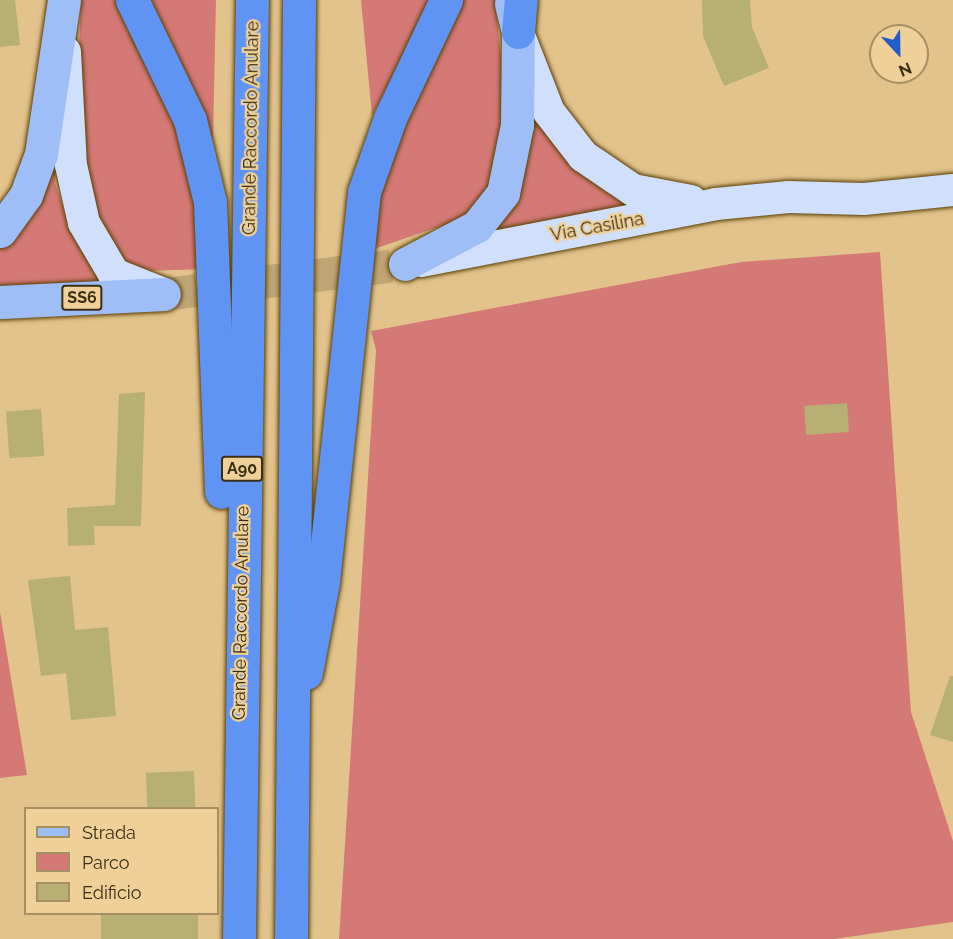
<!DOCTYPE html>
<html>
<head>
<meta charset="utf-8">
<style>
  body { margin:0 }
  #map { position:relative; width:953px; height:939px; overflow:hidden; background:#e2c38c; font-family:Raleway,sans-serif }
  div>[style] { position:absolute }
  .green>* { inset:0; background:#d57977 }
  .building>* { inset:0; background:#b7af74; transform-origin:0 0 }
  .primary-tunnel>* { height:33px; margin-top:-16.5px; transform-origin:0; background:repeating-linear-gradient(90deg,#c0a575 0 33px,transparent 0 49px) }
  .roads { filter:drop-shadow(0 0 2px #593f00) drop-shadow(0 0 2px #593f00) }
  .secondary>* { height:32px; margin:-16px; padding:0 16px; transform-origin:16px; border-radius:16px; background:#cfdffc }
  .primary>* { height:33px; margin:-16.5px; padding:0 16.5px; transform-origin:16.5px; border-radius:16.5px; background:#9fbef8 }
  .motorway>* { height:33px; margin:-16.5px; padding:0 16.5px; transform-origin:16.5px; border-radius:16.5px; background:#5f93f4 }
  span { translate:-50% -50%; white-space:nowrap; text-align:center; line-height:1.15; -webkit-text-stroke:4.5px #efd098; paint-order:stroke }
  .shield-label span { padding:2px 4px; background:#efd098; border:2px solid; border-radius:4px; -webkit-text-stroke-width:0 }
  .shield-label { font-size:16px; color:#3a2e17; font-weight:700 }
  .street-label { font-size:18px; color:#3a2e17 }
  .legend { position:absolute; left:24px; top:807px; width:195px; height:108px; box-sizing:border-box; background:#efd098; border:2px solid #a78f64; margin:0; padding:8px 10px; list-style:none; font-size:18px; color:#3a2e17 }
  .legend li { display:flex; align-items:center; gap:12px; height:30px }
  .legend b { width:30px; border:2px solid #a78f64 }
  .north { position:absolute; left:869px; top:24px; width:60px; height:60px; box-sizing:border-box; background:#efd098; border:2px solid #a78f64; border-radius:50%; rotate:158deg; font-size:16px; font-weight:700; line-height:24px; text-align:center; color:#3a2e17 }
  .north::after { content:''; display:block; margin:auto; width:21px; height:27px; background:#245dca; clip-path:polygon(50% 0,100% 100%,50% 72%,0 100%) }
</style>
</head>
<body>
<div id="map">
  <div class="green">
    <div style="clip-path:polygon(81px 0,119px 0,181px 117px,209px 269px,142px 271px,113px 258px,75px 158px)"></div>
    <div style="clip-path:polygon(141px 0,216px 0,213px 139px,153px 25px)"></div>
    <div style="clip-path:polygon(361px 0,435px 0,372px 115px)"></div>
    <div style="clip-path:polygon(457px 0,495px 0,506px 108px,482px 212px,368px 251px,373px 206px)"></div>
    <div style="clip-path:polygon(529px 103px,575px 170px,606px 192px,648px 208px,482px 235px)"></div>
    <div style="clip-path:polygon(54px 162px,55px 183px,70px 229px,92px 265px,115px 288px,0 293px,0 246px)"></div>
    <div style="clip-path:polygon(880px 252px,911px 712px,953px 841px,953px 922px,834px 939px,339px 939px,376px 350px,371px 331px,741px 262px)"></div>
    <div style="clip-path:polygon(0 612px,27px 775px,0 778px)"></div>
  </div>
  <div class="building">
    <div style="clip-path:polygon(0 0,15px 0,20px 45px,0 47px)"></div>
    <div style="clip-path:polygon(702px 0,750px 0,752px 27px,769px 68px,724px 86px,703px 36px)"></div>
    <div style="clip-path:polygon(145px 392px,141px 526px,94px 526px,95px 545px,68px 546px,67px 508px,115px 505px,119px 394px)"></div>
    <div style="left:847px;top:403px;width:29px;height:43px;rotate:86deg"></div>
    <div style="left:41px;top:409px;width:47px;height:35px;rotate:86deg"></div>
    <div style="clip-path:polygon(70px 576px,75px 630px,108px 627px,116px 716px,71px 720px,66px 673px,41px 676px,28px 580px)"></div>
    <div style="clip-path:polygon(950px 676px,953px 676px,953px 742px,930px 735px)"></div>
    <div style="left:194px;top:771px;width:37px;height:48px;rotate:88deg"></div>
    <div style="left:101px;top:914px;width:97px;height:25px"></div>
  </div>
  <div class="primary-tunnel">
    <div style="left:164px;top:294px;width:243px;rotate:-7.1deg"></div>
  </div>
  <div class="roads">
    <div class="secondary">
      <div style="left:520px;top:38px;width:79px;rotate:68.6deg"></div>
      <div style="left:549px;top:112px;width:56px;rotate:52.3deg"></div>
      <div style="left:583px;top:156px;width:60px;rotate:34.2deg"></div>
      <div style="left:633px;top:190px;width:59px;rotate:10.7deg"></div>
      <div style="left:65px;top:52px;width:113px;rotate:87deg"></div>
      <div style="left:71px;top:165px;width:59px;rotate:77.4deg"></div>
      <div style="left:84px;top:223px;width:59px;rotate:59.5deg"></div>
      <div style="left:114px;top:274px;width:54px;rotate:21.8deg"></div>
      <div style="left:421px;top:261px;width:300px;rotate:-10.9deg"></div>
      <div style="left:716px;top:204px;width:73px;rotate:-5.5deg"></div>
      <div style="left:789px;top:197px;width:75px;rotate:1.5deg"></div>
      <div style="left:864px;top:199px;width:89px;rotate:-5.8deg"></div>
    </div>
    <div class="primary">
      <div style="left:0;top:231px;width:44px;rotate:-54.2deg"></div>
      <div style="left:26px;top:195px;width:44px;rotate:-69.9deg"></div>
      <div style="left:41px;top:154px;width:156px;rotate:-81.5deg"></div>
      <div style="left:405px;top:264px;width:81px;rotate:-27.8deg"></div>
      <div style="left:477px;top:226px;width:42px;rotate:-51.8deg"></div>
      <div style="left:503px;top:193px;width:69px;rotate:-78.4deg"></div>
      <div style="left:517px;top:125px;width:93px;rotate:-89.4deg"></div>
      <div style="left:518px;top:32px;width:29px;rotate:-104deg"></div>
      <div style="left:0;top:302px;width:164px;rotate:-2.8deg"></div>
    </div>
    <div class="motorway">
      <div style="left:132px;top:0;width:133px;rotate:64.2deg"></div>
      <div style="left:190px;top:120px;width:84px;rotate:76.3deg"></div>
      <div style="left:210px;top:202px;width:290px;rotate:87.8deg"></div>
      <div style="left:518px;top:32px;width:32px;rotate:-85deg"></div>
      <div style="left:306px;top:673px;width:93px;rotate:-79.4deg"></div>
      <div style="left:323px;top:582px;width:392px;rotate:-84deg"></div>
      <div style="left:364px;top:192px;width:78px;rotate:-70.6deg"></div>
      <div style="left:390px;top:118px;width:131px;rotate:-64.6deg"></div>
      <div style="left:239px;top:939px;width:939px;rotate:-89.21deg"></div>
      <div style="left:291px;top:939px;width:939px;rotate:-89.51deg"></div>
    </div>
  </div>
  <div class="shield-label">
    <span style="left:82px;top:298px">SS6</span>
    <span style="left:242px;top:469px">A90</span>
  </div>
  <div class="street-label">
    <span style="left:251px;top:128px;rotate:-89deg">Grande Raccordo Anulare</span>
    <span style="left:597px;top:227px;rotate:-10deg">Via Casilina</span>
    <span style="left:241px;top:613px;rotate:-89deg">Grande Raccordo Anulare</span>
  </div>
  <ul class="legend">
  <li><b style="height:8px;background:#9fbef8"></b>Strada</li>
  <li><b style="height:16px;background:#d57977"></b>Parco</li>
  <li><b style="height:16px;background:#b7af74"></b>Edificio</li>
  </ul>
  <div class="north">N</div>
</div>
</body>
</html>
